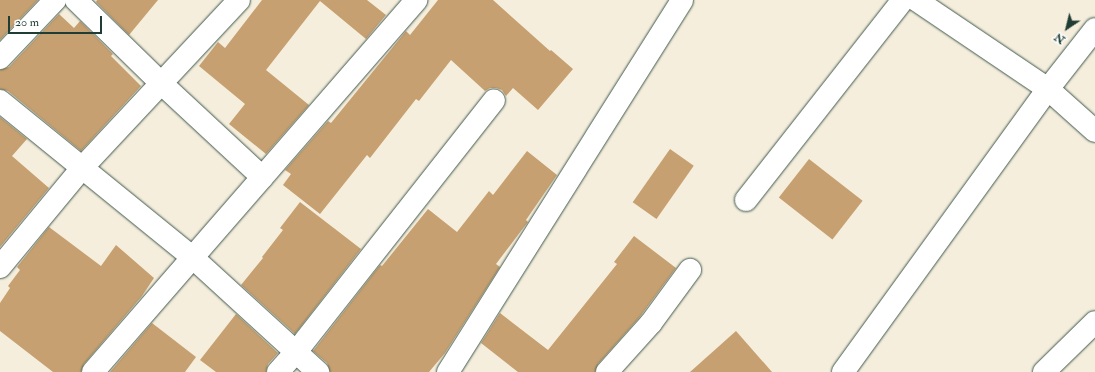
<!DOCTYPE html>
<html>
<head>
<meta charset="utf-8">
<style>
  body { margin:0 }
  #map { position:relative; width:1095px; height:372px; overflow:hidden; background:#f5eedc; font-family:"IM FELL Double Pica",serif }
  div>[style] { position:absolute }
  .building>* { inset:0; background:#c6a070; transform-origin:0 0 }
  .roads { filter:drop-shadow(0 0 1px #3f584d) drop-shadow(0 0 1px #3f584d) }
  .street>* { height:22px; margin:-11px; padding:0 11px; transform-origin:11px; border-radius:11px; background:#fff }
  span { translate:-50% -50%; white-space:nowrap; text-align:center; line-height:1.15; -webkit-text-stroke:3px #fff; paint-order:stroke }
  .north { position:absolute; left:1047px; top:8px; width:40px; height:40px; -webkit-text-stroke:3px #fff; paint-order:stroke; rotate:215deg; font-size:11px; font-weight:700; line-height:16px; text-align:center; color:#1f3d34 }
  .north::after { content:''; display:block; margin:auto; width:14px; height:18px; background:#1f3d34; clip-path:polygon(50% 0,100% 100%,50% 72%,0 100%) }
  .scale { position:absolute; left:8px; top:16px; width:94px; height:18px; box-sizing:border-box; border:2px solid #1f3d34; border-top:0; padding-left:5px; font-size:12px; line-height:14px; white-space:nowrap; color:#1f3d34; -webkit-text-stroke:3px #fff; paint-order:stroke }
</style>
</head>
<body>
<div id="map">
  <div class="building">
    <div style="clip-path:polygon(0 0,38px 0,0 40px)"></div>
    <div style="clip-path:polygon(97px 0,158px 0,129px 35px,96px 2px)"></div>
    <div style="clip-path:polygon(262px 0,367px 0,386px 15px,366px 39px,320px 1px,266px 70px,309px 105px,266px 154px,229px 124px,245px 104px,199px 66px,218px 42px,225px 48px)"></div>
    <div style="clip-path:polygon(438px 0,493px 0,550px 51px,551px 50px,573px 69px,538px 110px,513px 88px,506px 96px,502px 90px,496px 88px,490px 88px,485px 91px,451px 60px,419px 101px,416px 99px,370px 158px,367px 155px,320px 214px,283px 185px,291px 174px,285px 170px,328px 121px,331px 123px,406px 31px,410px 35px)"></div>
    <div style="clip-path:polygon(59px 14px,74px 28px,80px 21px,113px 54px,111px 56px,141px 86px,81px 151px,8px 91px,0 89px,0 70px,9px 67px)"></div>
    <div style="clip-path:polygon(0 117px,27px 139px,12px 156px,49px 188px,0 247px)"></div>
    <div style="left:670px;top:149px;width:29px;height:65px;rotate:35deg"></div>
    <div style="clip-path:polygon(527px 151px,557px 175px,526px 220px,528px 222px,524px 227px,496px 264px,500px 267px,445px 353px,429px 372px,330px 372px,327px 363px,313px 351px,380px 265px,382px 266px,428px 209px,457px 232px,489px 191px,493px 195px)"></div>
    <div style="left:809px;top:159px;width:68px;height:49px;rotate:38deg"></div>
    <div style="clip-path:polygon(300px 202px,361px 249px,295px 334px,241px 285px,263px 258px,262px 257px,283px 230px,280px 228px)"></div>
    <div style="clip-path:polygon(49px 227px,101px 266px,116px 245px,154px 278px,142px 296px,84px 364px,81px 372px,53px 372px,0 331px,0 303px,10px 288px,8px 286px,20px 270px,17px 267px)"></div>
    <div style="clip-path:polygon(634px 236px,676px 268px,639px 318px,598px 364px,595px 372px,518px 372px,481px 343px,500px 313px,548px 350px,617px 264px,614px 262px)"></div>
    <div style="clip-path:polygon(236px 314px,278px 353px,268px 364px,266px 372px,216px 372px,200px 360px)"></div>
    <div style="clip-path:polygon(152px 323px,196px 357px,185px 372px,110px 372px)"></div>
    <div style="clip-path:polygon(736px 331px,772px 372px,690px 372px)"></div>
  </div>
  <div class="roads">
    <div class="street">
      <div style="left:76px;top:0;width:120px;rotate:44.3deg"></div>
      <div style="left:162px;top:84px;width:137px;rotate:42.9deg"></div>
      <div style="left:916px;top:0;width:159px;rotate:34deg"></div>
      <div style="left:1048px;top:89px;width:63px;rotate:41.8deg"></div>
      <div style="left:0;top:58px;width:80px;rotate:-46.5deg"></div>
      <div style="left:0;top:101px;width:247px;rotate:39.1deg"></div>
      <div style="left:192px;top:257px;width:171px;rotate:42.4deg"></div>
      <div style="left:746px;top:200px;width:254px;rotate:-51.9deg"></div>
      <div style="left:0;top:267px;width:127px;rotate:-50.4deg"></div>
      <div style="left:81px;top:169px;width:231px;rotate:-46.9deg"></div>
      <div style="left:93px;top:372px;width:493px;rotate:-49deg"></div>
      <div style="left:278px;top:372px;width:27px;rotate:-48deg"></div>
      <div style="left:296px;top:352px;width:320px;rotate:-51.8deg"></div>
      <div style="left:448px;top:372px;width:439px;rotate:-57.8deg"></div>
      <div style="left:607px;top:372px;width:66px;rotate:-48.1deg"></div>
      <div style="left:651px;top:323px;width:66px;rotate:-53.7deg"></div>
      <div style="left:843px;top:372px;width:349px;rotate:-54.1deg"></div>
      <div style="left:1048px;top:89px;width:76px;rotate:-51.9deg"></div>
      <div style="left:1044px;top:372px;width:71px;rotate:-44.4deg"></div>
    </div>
  </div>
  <div class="north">N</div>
  <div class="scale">20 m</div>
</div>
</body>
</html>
